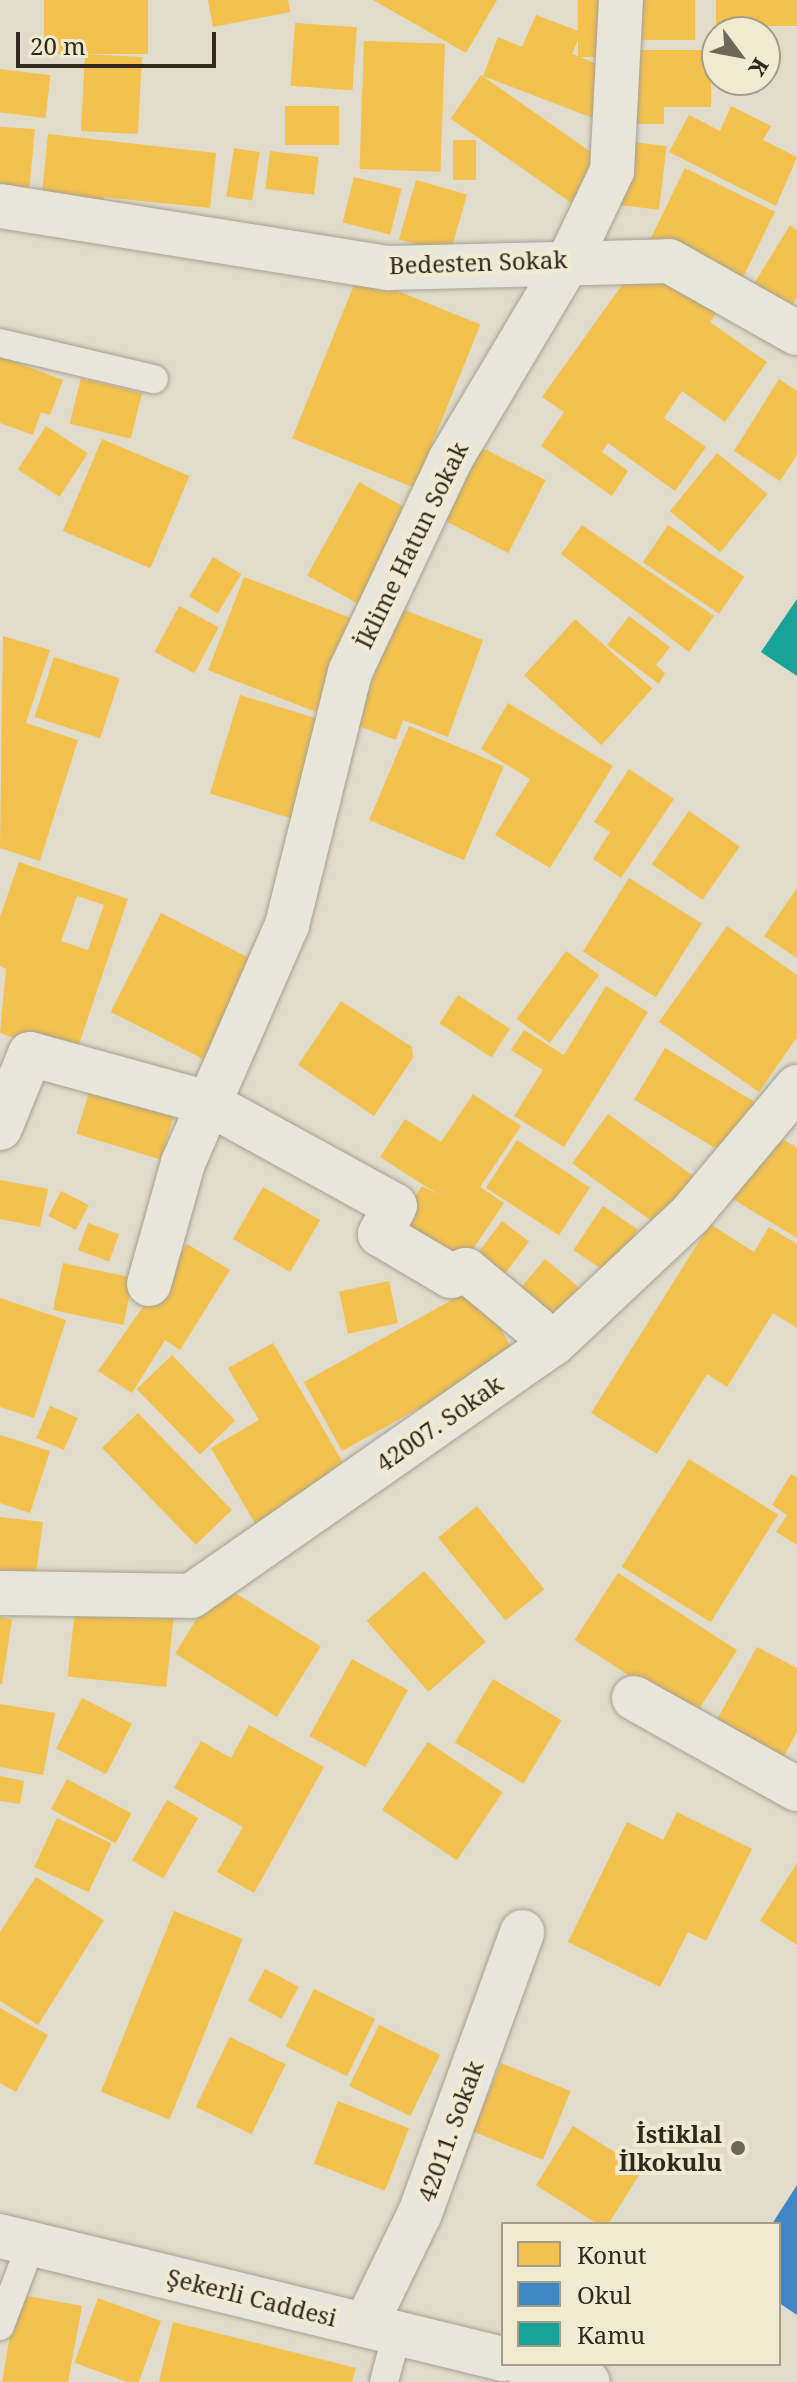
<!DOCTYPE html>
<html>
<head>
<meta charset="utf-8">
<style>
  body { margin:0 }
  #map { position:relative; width:797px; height:2382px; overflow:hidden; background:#e0dbca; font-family:"Noto Serif",serif }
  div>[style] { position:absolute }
  .homes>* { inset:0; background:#f2c14e; transform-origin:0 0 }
  .schools>* { inset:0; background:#3f88c5 }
  .public>* { inset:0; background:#17a398 }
  .roads { filter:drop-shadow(0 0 2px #a5a094) drop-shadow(0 0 2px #a5a094) }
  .lane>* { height:28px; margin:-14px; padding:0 14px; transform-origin:14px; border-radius:14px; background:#e8e5db }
  .street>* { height:44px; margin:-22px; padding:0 22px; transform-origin:22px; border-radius:22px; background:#e8e5db }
  .dots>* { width:22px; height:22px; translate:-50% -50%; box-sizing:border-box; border:4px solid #f0ead1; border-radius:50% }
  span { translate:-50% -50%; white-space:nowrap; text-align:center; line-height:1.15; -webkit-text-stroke:8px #f0ead1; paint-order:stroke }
  .street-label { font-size:24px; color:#31291e }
  .poi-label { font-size:24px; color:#31291e; font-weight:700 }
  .right { translate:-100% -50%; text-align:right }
  .legend { position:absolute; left:501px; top:2222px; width:280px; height:144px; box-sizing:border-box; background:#f0ead1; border:2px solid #a49d89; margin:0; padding:10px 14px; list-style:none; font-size:24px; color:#31291e }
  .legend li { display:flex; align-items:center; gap:16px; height:40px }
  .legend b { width:40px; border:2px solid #a49d89 }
  .north { position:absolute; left:701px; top:16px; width:80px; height:80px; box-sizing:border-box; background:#f0ead1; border:2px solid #a49d89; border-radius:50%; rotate:122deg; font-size:22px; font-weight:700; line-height:32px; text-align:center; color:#31291e }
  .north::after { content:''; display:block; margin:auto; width:28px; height:36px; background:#6e675a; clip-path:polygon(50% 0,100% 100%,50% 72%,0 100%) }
  .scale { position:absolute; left:16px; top:32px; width:200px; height:36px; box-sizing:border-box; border:4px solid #31291e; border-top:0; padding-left:10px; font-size:24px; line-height:28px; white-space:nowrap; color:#31291e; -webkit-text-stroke:6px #f0ead1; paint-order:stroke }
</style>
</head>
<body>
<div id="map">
  <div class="homes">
    <div style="left:44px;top:0;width:104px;height:54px"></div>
    <div style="clip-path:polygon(208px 0,288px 0,290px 12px,213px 27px)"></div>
    <div style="clip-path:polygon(373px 0,497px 0,466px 53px)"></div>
    <div style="left:578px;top:0;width:30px;height:57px"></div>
    <div style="left:635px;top:0;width:60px;height:40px"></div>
    <div style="left:716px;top:0;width:81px;height:26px"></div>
    <div style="clip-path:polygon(536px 15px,581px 32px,572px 54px,618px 72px,598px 120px,483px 76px,498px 37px,522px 47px)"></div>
    <div style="left:295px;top:23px;width:62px;height:63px;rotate:4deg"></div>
    <div style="left:364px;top:41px;width:81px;height:128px;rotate:2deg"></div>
    <div style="clip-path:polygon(631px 50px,711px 50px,711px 107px,664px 107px,664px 124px,632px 124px)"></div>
    <div style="left:85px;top:54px;width:57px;height:77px;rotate:3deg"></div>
    <div style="left:0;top:69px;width:51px;height:43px;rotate:7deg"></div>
    <div style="left:481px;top:75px;width:152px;height:53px;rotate:35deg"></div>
    <div style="left:339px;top:106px;width:39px;height:54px;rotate:90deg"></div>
    <div style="clip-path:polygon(731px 106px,771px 126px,763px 140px,797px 157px,776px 206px,669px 152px,689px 115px,720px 131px)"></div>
    <div style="clip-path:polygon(0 127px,35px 129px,29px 191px,0 189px)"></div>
    <div style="clip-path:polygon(48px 134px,216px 153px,210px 208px,104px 197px,103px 210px,41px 204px)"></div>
    <div style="left:453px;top:140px;width:23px;height:40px"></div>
    <div style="left:624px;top:141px;width:43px;height:64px;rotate:7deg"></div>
    <div style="left:234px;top:148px;width:26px;height:49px;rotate:9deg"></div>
    <div style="left:270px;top:151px;width:49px;height:38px;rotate:7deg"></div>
    <div style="left:685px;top:168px;width:100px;height:85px;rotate:26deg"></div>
    <div style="left:354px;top:177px;width:49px;height:47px;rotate:14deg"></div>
    <div style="left:416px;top:180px;width:53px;height:62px;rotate:16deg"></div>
    <div style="clip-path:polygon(790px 225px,797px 230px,797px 297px,783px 319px,746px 297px)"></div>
    <div style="clip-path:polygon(663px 266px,720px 307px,710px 322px,767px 362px,725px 422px,682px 391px,664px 418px,706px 447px,675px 491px,608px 443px,602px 452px,628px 471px,612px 496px,541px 446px,564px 412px,542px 397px,634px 268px)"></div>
    <div style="left:358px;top:275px;width:132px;height:176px;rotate:22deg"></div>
    <div style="clip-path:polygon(0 356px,63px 380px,50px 415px,41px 412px,33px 435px,0 423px)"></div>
    <div style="left:81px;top:378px;width:63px;height:47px;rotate:14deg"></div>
    <div style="clip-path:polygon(779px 379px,797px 391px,797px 455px,780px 481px,734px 451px)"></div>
    <div style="left:46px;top:426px;width:50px;height:52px;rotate:33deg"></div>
    <div style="left:102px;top:439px;width:95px;height:100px;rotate:23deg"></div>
    <div style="left:469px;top:441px;width:86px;height:82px;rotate:27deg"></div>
    <div style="left:717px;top:453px;width:65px;height:75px;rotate:39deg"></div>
    <div style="left:359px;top:482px;width:65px;height:107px;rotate:29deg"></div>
    <div style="clip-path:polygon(582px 525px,714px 616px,689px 652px,561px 554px)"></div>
    <div style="left:668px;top:525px;width:92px;height:45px;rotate:34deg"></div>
    <div style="left:213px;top:557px;width:33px;height:46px;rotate:31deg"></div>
    <div style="left:244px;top:577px;width:116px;height:100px;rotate:21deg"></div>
    <div style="left:179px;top:606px;width:45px;height:52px;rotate:28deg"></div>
    <div style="clip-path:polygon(399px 608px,483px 640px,448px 737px,403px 720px,396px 740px,356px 725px)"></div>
    <div style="clip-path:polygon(629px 616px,670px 647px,656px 665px,665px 673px,659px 684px,607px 645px)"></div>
    <div style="left:575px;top:619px;width:104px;height:76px;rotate:42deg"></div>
    <div style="clip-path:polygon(3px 636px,50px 650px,26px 723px,78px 740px,40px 861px,0 848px)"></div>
    <div style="left:54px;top:657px;width:69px;height:63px;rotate:18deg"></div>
    <div style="left:240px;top:695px;width:87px;height:103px;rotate:17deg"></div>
    <div style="clip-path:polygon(508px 703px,613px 766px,550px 868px,495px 835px,530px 779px,481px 749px)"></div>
    <div style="left:409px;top:726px;width:103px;height:102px;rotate:23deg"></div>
    <div style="clip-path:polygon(629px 769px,674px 799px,621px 878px,593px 859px,610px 832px,594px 822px)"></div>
    <div style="left:689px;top:811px;width:62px;height:65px;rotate:35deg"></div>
    <div style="clip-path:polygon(evenodd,19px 862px,128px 899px,74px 1059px,0 1033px,6px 969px,0 966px,0 917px,19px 862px,77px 896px,104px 905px,88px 950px,61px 941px,77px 896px)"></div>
    <div style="left:629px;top:878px;width:86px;height:87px;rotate:32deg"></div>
    <div style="clip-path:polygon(797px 888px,797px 958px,764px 936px)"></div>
    <div style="left:161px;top:913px;width:115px;height:111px;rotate:27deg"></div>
    <div style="clip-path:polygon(727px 926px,797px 975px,797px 1037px,759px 1092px,659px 1022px)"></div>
    <div style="left:566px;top:951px;width:41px;height:84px;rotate:36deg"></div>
    <div style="clip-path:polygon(606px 986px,648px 1012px,564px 1147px,514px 1116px,543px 1070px,511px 1050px,524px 1030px,564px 1055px)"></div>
    <div style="left:458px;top:995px;width:62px;height:34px;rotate:33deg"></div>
    <div style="clip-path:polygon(341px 1001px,412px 1047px,413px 1058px,374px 1116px,298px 1065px)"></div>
    <div style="left:665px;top:1048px;width:111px;height:60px;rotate:31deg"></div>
    <div style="left:91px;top:1086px;width:88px;height:50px;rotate:17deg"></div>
    <div style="clip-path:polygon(473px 1094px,521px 1126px,480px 1187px,504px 1203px,457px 1273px,393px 1231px,422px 1186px,439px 1195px,380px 1157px,405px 1119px,441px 1142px)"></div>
    <div style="left:608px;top:1114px;width:110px;height:61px;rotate:36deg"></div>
    <div style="clip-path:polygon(761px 1126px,797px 1148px,797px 1238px,713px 1187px)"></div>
    <div style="left:517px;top:1140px;width:87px;height:57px;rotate:33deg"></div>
    <div style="clip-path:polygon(0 1180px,48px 1189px,40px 1227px,0 1219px)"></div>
    <div style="left:263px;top:1187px;width:66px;height:60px;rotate:30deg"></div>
    <div style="left:61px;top:1191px;width:31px;height:28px;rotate:27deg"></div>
    <div style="left:603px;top:1206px;width:42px;height:53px;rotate:34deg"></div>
    <div style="left:502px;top:1221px;width:34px;height:49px;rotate:37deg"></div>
    <div style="left:88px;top:1223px;width:33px;height:29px;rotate:20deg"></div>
    <div style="clip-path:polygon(710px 1224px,754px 1252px,769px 1227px,797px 1244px,797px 1328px,773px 1313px,727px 1387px,707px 1374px,657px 1454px,591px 1413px)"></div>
    <div style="clip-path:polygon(187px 1244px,230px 1270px,180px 1350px,165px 1340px,132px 1393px,98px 1371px)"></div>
    <div style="left:545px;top:1259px;width:54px;height:47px;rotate:40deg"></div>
    <div style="left:63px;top:1263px;width:72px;height:48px;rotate:12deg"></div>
    <div style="left:389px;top:1281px;width:43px;height:51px;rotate:78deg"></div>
    <div style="left:477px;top:1286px;width:79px;height:198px;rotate:61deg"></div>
    <div style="clip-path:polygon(0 1298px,66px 1320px,34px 1418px,0 1407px)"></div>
    <div style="clip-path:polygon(273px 1343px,352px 1478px,260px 1532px,211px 1448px,259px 1420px,228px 1368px)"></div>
    <div style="left:172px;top:1355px;width:91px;height:49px;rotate:46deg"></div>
    <div style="left:50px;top:1406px;width:30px;height:35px;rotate:23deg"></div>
    <div style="left:138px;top:1413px;width:135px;height:50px;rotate:46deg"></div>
    <div style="clip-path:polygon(0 1435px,50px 1451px,30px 1513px,0 1503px)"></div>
    <div style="left:689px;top:1459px;width:105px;height:127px;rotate:32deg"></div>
    <div style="clip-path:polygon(791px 1474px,797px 1477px,797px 1545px,776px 1532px,787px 1515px,772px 1505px)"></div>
    <div style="left:477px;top:1506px;width:107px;height:50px;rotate:51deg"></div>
    <div style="clip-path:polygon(0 1517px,43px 1522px,34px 1587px,0 1583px)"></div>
    <div style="left:424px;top:1571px;width:94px;height:76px;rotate:49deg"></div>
    <div style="left:618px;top:1573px;width:142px;height:80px;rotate:33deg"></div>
    <div style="left:219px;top:1583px;width:120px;height:83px;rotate:32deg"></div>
    <div style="left:75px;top:1608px;width:99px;height:69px;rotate:6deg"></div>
    <div style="clip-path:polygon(0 1617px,12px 1619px,2px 1684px,0 1684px)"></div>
    <div style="clip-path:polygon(757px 1647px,797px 1668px,797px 1732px,777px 1769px,710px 1732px)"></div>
    <div style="left:352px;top:1659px;width:64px;height:88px;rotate:29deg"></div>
    <div style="left:493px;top:1679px;width:80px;height:74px;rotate:31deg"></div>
    <div style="left:82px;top:1698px;width:56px;height:57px;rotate:27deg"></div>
    <div style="clip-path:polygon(0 1704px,55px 1713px,43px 1775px,0 1767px)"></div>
    <div style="clip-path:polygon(249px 1725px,324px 1767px,254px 1893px,217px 1872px,243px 1827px,174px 1788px,201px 1741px,231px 1758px)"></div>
    <div style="left:428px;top:1742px;width:90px;height:82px;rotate:34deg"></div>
    <div style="clip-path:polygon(0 1776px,24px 1781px,20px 1804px,0 1801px)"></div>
    <div style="left:67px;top:1779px;width:73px;height:34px;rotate:28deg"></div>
    <div style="left:167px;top:1800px;width:36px;height:70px;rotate:30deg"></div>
    <div style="clip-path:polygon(677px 1812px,752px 1849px,706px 1941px,688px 1932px,660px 1987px,568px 1942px,627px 1822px,663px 1840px)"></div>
    <div style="left:57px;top:1818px;width:60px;height:54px;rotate:25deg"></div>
    <div style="clip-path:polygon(797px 1863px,797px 1945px,760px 1921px)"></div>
    <div style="clip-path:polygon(36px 1877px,104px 1920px,38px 2025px,0 2001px,0 1932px)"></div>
    <div style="left:174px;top:1911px;width:74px;height:195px;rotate:22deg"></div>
    <div style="left:265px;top:1969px;width:38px;height:36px;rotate:28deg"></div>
    <div style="left:314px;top:1989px;width:68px;height:64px;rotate:26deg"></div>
    <div style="clip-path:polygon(0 2008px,48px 2035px,16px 2092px,0 2083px)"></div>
    <div style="left:379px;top:2025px;width:68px;height:68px;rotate:26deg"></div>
    <div style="left:230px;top:2037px;width:62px;height:78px;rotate:26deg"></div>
    <div style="left:501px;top:2063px;width:75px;height:74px;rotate:22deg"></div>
    <div style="left:338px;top:2101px;width:76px;height:67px;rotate:21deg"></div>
    <div style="left:573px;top:2126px;width:82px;height:70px;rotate:32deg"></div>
    <div style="clip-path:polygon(17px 2294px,82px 2306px,68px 2382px,2px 2382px)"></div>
    <div style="left:98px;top:2298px;width:67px;height:69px;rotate:20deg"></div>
    <div style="clip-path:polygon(173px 2322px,356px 2368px,352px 2382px,159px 2382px)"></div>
  </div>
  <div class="schools">
    <div style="clip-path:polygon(797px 2185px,797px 2315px,779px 2303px,779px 2224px,772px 2224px)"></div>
  </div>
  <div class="public">
    <div style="clip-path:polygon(797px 599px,797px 676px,761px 652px)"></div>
  </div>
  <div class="roads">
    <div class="lane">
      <div style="left:0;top:343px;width:158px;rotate:13.2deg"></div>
      <div style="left:0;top:2326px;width:88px;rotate:-69.3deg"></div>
      <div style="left:384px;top:2382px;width:55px;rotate:-75.2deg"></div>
    </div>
    <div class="street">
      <div style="left:0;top:206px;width:394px;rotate:9.1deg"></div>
      <div style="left:389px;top:268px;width:280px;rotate:-1.4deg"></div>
      <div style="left:669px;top:261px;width:147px;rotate:29.4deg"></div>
      <div style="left:0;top:1128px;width:80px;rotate:-67.9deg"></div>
      <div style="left:30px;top:1054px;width:185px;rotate:15.4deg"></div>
      <div style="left:208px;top:1103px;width:213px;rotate:28.8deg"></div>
      <div style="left:395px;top:1206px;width:32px;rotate:118deg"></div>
      <div style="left:380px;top:1234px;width:82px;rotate:30.6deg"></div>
      <div style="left:451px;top:1276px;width:16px;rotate:-22deg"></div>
      <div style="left:466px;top:1270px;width:114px;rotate:39.7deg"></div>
      <div style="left:149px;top:1284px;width:126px;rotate:-74.3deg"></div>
      <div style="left:183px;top:1163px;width:260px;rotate:-66.4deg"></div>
      <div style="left:287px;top:925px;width:261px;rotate:-76deg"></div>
      <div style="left:350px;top:672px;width:234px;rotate:-64.7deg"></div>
      <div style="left:450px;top:460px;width:234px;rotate:-59.2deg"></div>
      <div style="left:570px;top:259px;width:98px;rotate:-64.5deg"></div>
      <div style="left:612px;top:171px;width:171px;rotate:-87deg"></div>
      <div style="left:0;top:1593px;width:191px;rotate:0.9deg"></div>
      <div style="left:191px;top:1596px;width:442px;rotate:-34.9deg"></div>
      <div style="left:554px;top:1343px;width:187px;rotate:-43.3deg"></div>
      <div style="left:690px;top:1215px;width:167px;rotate:-50.1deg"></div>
      <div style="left:634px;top:1698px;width:187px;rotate:29.2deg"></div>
      <div style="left:0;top:2236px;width:518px;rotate:13.74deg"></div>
      <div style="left:366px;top:2324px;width:123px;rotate:-64.1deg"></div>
      <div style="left:420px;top:2213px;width:299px;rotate:-70deg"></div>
      <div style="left:523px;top:2364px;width:67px;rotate:15.5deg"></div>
    </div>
  </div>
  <div class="dots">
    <div style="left:738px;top:2148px;background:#6e675a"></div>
  </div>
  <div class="street-label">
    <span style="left:478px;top:262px;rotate:-2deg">Bedesten Sokak</span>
    <span style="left:411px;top:545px;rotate:-64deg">İklime Hatun Sokak</span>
    <span style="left:439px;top:1423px;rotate:-35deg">42007. Sokak</span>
    <span style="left:450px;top:2131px;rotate:-70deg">42011. Sokak</span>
    <span style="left:252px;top:2297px;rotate:14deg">Şekerli Caddesi</span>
  </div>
  <div class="poi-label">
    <span class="right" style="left:722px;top:2148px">İstiklal<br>İlkokulu</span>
  </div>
  <ul class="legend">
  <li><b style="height:22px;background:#f2c14e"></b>Konut</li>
  <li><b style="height:22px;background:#3f88c5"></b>Okul</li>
  <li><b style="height:22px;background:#17a398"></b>Kamu</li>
  </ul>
  <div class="north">K</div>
  <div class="scale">20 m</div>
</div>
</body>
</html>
